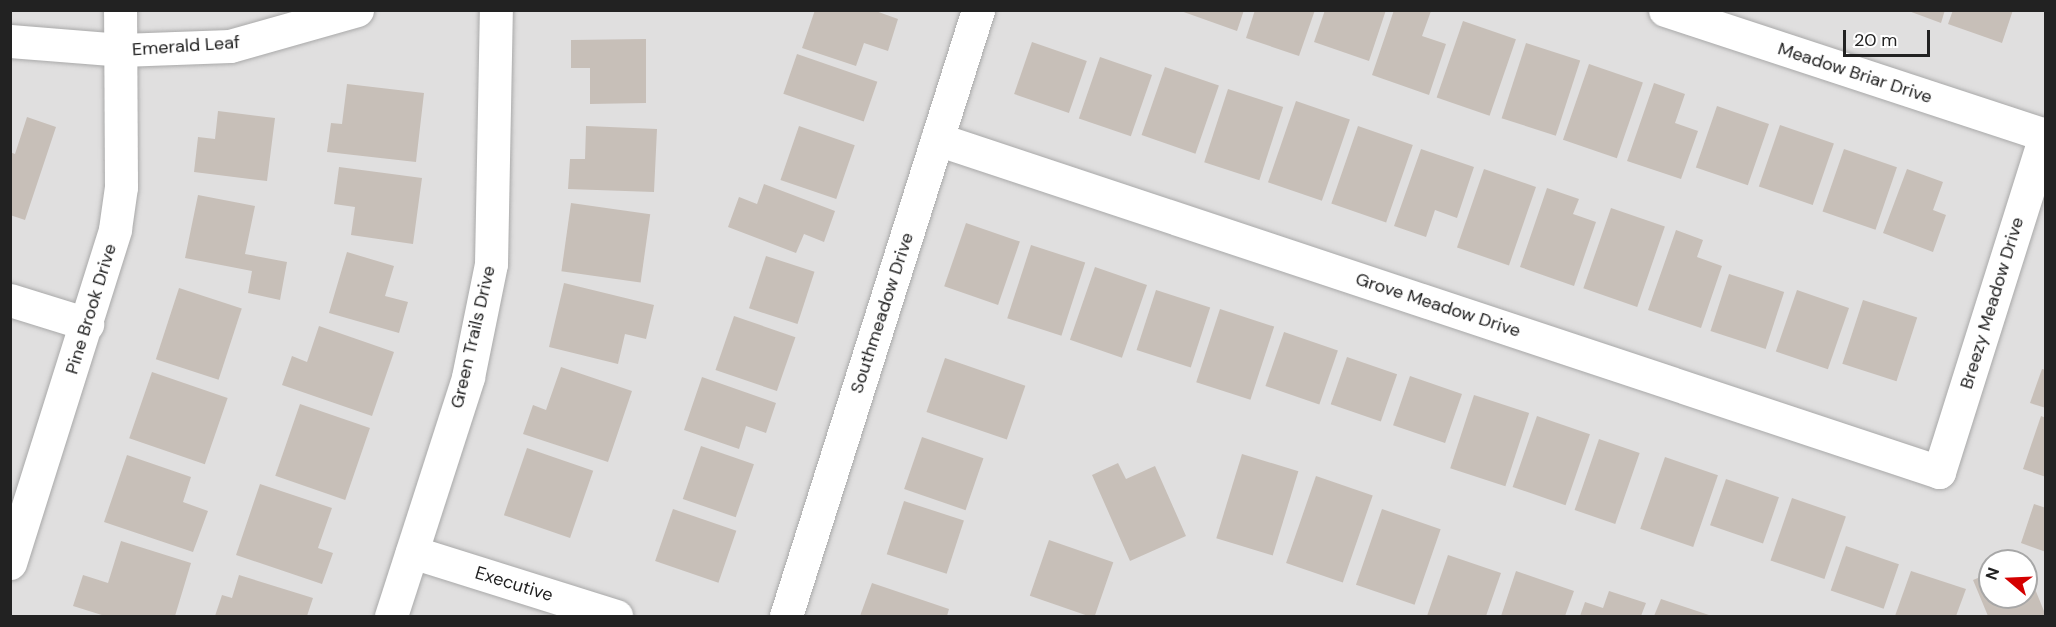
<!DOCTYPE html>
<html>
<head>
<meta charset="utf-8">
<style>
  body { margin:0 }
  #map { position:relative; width:2056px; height:627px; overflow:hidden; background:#f2efe9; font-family:"DM Sans",sans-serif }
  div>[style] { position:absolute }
  .residential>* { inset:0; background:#e0dfdf }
  .building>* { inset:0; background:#c7bfb8; transform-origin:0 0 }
  .roads { filter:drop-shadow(0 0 2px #a9a9a9) drop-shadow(0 0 2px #a9a9a9) }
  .street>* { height:33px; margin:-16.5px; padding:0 16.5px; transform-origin:16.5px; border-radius:16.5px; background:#fff }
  span { translate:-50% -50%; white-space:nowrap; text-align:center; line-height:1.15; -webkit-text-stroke:6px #fff; paint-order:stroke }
  .street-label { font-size:18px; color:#222 }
  .frame { position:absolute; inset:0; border:12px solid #222; pointer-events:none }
  .north { position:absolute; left:1978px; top:549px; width:60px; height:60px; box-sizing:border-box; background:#fff; border:2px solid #a7a7a7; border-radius:50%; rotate:289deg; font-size:16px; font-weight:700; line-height:24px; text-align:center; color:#222 }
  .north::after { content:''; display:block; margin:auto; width:21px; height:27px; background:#d40000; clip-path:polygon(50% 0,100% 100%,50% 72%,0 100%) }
  .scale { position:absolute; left:1843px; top:30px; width:87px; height:27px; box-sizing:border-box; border:3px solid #222; border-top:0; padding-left:8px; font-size:18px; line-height:21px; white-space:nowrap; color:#222; -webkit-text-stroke:4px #fff; paint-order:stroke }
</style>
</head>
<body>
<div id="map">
  <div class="residential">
    <div style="clip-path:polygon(evenodd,10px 11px,2045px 11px,2045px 616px,11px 616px,10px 11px,1990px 561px,2026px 561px,2026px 597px,1990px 597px,1990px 561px)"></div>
  </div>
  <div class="building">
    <div style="clip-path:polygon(815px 10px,873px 10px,898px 19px,888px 51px,864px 43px,856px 66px,802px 48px)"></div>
    <div style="clip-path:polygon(1178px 10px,1244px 10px,1237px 31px)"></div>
    <div style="clip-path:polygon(1255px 10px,1315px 10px,1299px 56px,1246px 38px)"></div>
    <div style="clip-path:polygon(1325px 10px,1386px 10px,1369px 61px,1314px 42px)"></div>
    <div style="clip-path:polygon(1394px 10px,1431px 11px,1422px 36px,1446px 44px,1429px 95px,1372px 75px)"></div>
    <div style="clip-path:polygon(1906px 10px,1945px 10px,1941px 23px)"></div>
    <div style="clip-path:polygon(1953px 10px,2013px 10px,2002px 43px,1948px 24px)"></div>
    <div style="left:1463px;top:21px;width:56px;height:81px;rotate:19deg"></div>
    <div style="clip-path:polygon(646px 39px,646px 103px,590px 104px,590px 68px,571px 68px,571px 40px)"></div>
    <div style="left:1032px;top:42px;width:58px;height:55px;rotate:19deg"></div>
    <div style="left:1526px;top:43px;width:57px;height:79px;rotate:18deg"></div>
    <div style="left:797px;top:54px;width:85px;height:42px;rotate:19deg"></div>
    <div style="left:1100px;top:57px;width:55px;height:65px;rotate:19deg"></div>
    <div style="left:1589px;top:64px;width:57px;height:80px;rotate:19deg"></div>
    <div style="left:1165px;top:67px;width:57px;height:72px;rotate:19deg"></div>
    <div style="clip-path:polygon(1654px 83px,1685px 94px,1675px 123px,1698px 131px,1681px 179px,1627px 161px)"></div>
    <div style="clip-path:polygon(347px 84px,424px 93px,416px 162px,327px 152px,331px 123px,342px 124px)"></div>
    <div style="left:1228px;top:89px;width:58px;height:77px;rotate:18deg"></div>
    <div style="left:1296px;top:101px;width:57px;height:86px;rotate:19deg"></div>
    <div style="left:1717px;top:106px;width:55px;height:65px;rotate:19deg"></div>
    <div style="clip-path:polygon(218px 111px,275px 118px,267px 181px,194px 172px,198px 137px,215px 139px)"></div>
    <div style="clip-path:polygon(27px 117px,56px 127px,25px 220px,10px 215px,10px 152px,15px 154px)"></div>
    <div style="left:1780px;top:125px;width:57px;height:65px;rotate:19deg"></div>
    <div style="clip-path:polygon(586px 126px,657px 129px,654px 192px,568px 189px,570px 159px,585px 159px)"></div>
    <div style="left:799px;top:126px;width:59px;height:57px;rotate:19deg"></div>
    <div style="left:1358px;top:126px;width:58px;height:82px;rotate:19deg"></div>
    <div style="clip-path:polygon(1421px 149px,1474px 167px,1457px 218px,1435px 210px,1426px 237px,1394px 226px)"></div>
    <div style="left:1844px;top:149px;width:56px;height:66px;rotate:19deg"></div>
    <div style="clip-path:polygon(339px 167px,422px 178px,413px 244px,351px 235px,355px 207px,334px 204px)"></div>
    <div style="left:1484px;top:169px;width:55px;height:83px;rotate:19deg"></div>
    <div style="clip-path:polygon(1907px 169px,1943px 182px,1933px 210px,1946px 215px,1933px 252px,1883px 233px)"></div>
    <div style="clip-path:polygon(764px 184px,835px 211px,824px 242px,804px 234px,796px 253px,728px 227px,739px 197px,757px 204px)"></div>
    <div style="clip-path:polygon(1547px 188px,1579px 199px,1573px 214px,1596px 222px,1574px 286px,1520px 267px)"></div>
    <div style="clip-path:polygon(198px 195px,255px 206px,245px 254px,287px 262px,280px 300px,248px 293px,252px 271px,185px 258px)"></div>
    <div style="left:571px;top:203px;width:80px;height:69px;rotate:8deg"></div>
    <div style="left:1611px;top:208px;width:57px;height:85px;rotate:19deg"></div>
    <div style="left:966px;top:223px;width:57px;height:67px;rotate:19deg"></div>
    <div style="clip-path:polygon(1676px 230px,1703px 240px,1697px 257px,1722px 266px,1701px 328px,1648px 310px)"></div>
    <div style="left:1031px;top:245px;width:57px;height:77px;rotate:18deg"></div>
    <div style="clip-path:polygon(347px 252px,394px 266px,385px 296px,408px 302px,399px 333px,329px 313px)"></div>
    <div style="left:766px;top:256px;width:51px;height:55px;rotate:18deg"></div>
    <div style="left:1095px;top:267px;width:55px;height:77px;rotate:19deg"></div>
    <div style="left:1729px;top:274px;width:58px;height:60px;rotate:18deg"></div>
    <div style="clip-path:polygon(564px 283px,654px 305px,646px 339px,625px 334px,618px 364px,549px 347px)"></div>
    <div style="left:179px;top:288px;width:66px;height:75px;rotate:18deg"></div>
    <div style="left:1156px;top:290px;width:57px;height:63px;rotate:18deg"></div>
    <div style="left:1797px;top:290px;width:55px;height:65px;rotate:19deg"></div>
    <div style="left:1863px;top:300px;width:57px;height:67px;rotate:18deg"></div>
    <div style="left:1220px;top:309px;width:57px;height:77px;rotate:18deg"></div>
    <div style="left:734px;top:316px;width:65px;height:57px;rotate:19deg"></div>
    <div style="clip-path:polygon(319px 326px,394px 352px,372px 416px,282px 385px,292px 356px,307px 362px)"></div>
    <div style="left:1284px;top:332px;width:57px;height:57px;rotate:19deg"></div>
    <div style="left:1347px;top:357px;width:53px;height:50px;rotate:19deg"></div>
    <div style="left:945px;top:358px;width:85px;height:57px;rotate:19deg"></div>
    <div style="clip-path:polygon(561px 367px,632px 391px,608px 462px,523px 434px,533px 405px,546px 410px)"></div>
    <div style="clip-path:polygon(2042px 369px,2046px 370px,2046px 408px,2030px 403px)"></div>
    <div style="left:152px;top:372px;width:80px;height:70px;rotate:19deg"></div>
    <div style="left:1410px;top:376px;width:55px;height:52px;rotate:19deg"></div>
    <div style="clip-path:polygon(702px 377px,776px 403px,766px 433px,746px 426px,739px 449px,684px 430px)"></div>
    <div style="left:1474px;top:395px;width:58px;height:77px;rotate:18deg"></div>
    <div style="left:300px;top:404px;width:74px;height:76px;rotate:19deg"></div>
    <div style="left:1537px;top:416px;width:56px;height:75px;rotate:19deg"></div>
    <div style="clip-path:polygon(2041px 416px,2046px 418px,2046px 477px,2023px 469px)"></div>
    <div style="left:922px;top:437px;width:65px;height:55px;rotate:19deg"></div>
    <div style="left:1599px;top:439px;width:43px;height:75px;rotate:19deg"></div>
    <div style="left:701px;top:446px;width:56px;height:56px;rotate:19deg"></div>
    <div style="left:527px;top:448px;width:70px;height:71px;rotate:19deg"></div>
    <div style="left:1242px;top:454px;width:59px;height:88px;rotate:17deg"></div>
    <div style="clip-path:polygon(127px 455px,191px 477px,183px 502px,208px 511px,193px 552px,104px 522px)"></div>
    <div style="left:1665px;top:457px;width:56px;height:76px;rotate:19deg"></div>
    <div style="clip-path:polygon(1118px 463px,1126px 479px,1155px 466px,1186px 536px,1130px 561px,1092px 475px)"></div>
    <div style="left:1316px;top:476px;width:60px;height:92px;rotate:19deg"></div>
    <div style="left:1726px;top:479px;width:56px;height:49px;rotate:19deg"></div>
    <div style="clip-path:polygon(260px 484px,332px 508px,318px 548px,333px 553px,322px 584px,236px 555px)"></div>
    <div style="left:1792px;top:498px;width:57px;height:66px;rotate:19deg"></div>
    <div style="left:904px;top:501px;width:63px;height:56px;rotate:18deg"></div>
    <div style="clip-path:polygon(2034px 504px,2046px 508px,2046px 552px,2021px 543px)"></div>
    <div style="left:673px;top:509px;width:67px;height:55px;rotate:19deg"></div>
    <div style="left:1382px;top:509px;width:62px;height:80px;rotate:19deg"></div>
    <div style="left:1049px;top:540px;width:68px;height:59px;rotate:19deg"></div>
    <div style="clip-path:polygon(121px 541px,191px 563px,175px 616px,105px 616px,73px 606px,83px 575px,108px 583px)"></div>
    <div style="left:1846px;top:546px;width:56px;height:47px;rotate:19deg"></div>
    <div style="clip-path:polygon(1448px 555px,1501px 573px,1486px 616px,1427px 616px)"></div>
    <div style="clip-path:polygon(2026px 567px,2046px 616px,1988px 616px,1973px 580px,1990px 573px,1990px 597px,2026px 597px)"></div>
    <div style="clip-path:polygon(1516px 571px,1574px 591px,1565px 616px,1501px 616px)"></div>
    <div style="clip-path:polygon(1911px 571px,1966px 589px,1956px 616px,1895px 616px)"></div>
    <div style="clip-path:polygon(239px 575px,313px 598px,307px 616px,215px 616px,222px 595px,232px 598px)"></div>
    <div style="clip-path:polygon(872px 583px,949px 609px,947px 616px,860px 616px)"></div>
    <div style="clip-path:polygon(1609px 591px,1646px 603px,1641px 616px,1580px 616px,1585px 602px,1603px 608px)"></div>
    <div style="clip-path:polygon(1661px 599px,1712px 616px,1654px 616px)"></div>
  </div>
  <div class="roads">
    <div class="street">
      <div style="left:1665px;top:10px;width:401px;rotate:18.2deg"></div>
      <div style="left:10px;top:41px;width:111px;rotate:4.6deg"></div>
      <div style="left:121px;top:50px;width:109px;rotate:-2.1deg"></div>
      <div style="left:230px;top:46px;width:132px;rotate:-15.8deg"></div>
      <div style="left:937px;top:139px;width:1056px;rotate:18.38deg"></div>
      <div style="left:1939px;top:472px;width:355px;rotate:-72.5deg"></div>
      <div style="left:10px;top:300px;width:81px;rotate:17.3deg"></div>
      <div style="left:412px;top:552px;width:214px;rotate:17.4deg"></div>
      <div style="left:10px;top:563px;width:350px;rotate:-72.5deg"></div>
      <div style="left:115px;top:229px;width:42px;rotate:-81.9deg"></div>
      <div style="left:121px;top:187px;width:177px;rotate:-90.3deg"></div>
      <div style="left:391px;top:616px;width:251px;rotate:-72.1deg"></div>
      <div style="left:468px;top:377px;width:115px;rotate:-78.5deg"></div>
      <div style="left:491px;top:264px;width:254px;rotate:-88.9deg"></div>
      <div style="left:786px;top:616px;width:636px;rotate:-72.42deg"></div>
    </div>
  </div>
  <div class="street-label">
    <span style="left:186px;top:46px;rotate:-4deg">Emerald Leaf</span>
    <span style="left:1855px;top:73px;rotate:18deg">Meadow Briar Drive</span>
    <span style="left:1992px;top:303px;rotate:-73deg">Breezy Meadow Drive</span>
    <span style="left:1438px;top:305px;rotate:18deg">Grove Meadow Drive</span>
    <span style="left:91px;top:309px;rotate:-73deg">Pine Brook Drive</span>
    <span style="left:882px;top:313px;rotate:-72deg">Southmeadow Drive</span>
    <span style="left:473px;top:337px;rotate:-77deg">Green Trails Drive</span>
    <span style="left:514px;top:584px;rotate:17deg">Executive</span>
  </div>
  <div class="frame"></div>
  <div class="north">N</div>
  <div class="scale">20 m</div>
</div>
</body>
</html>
